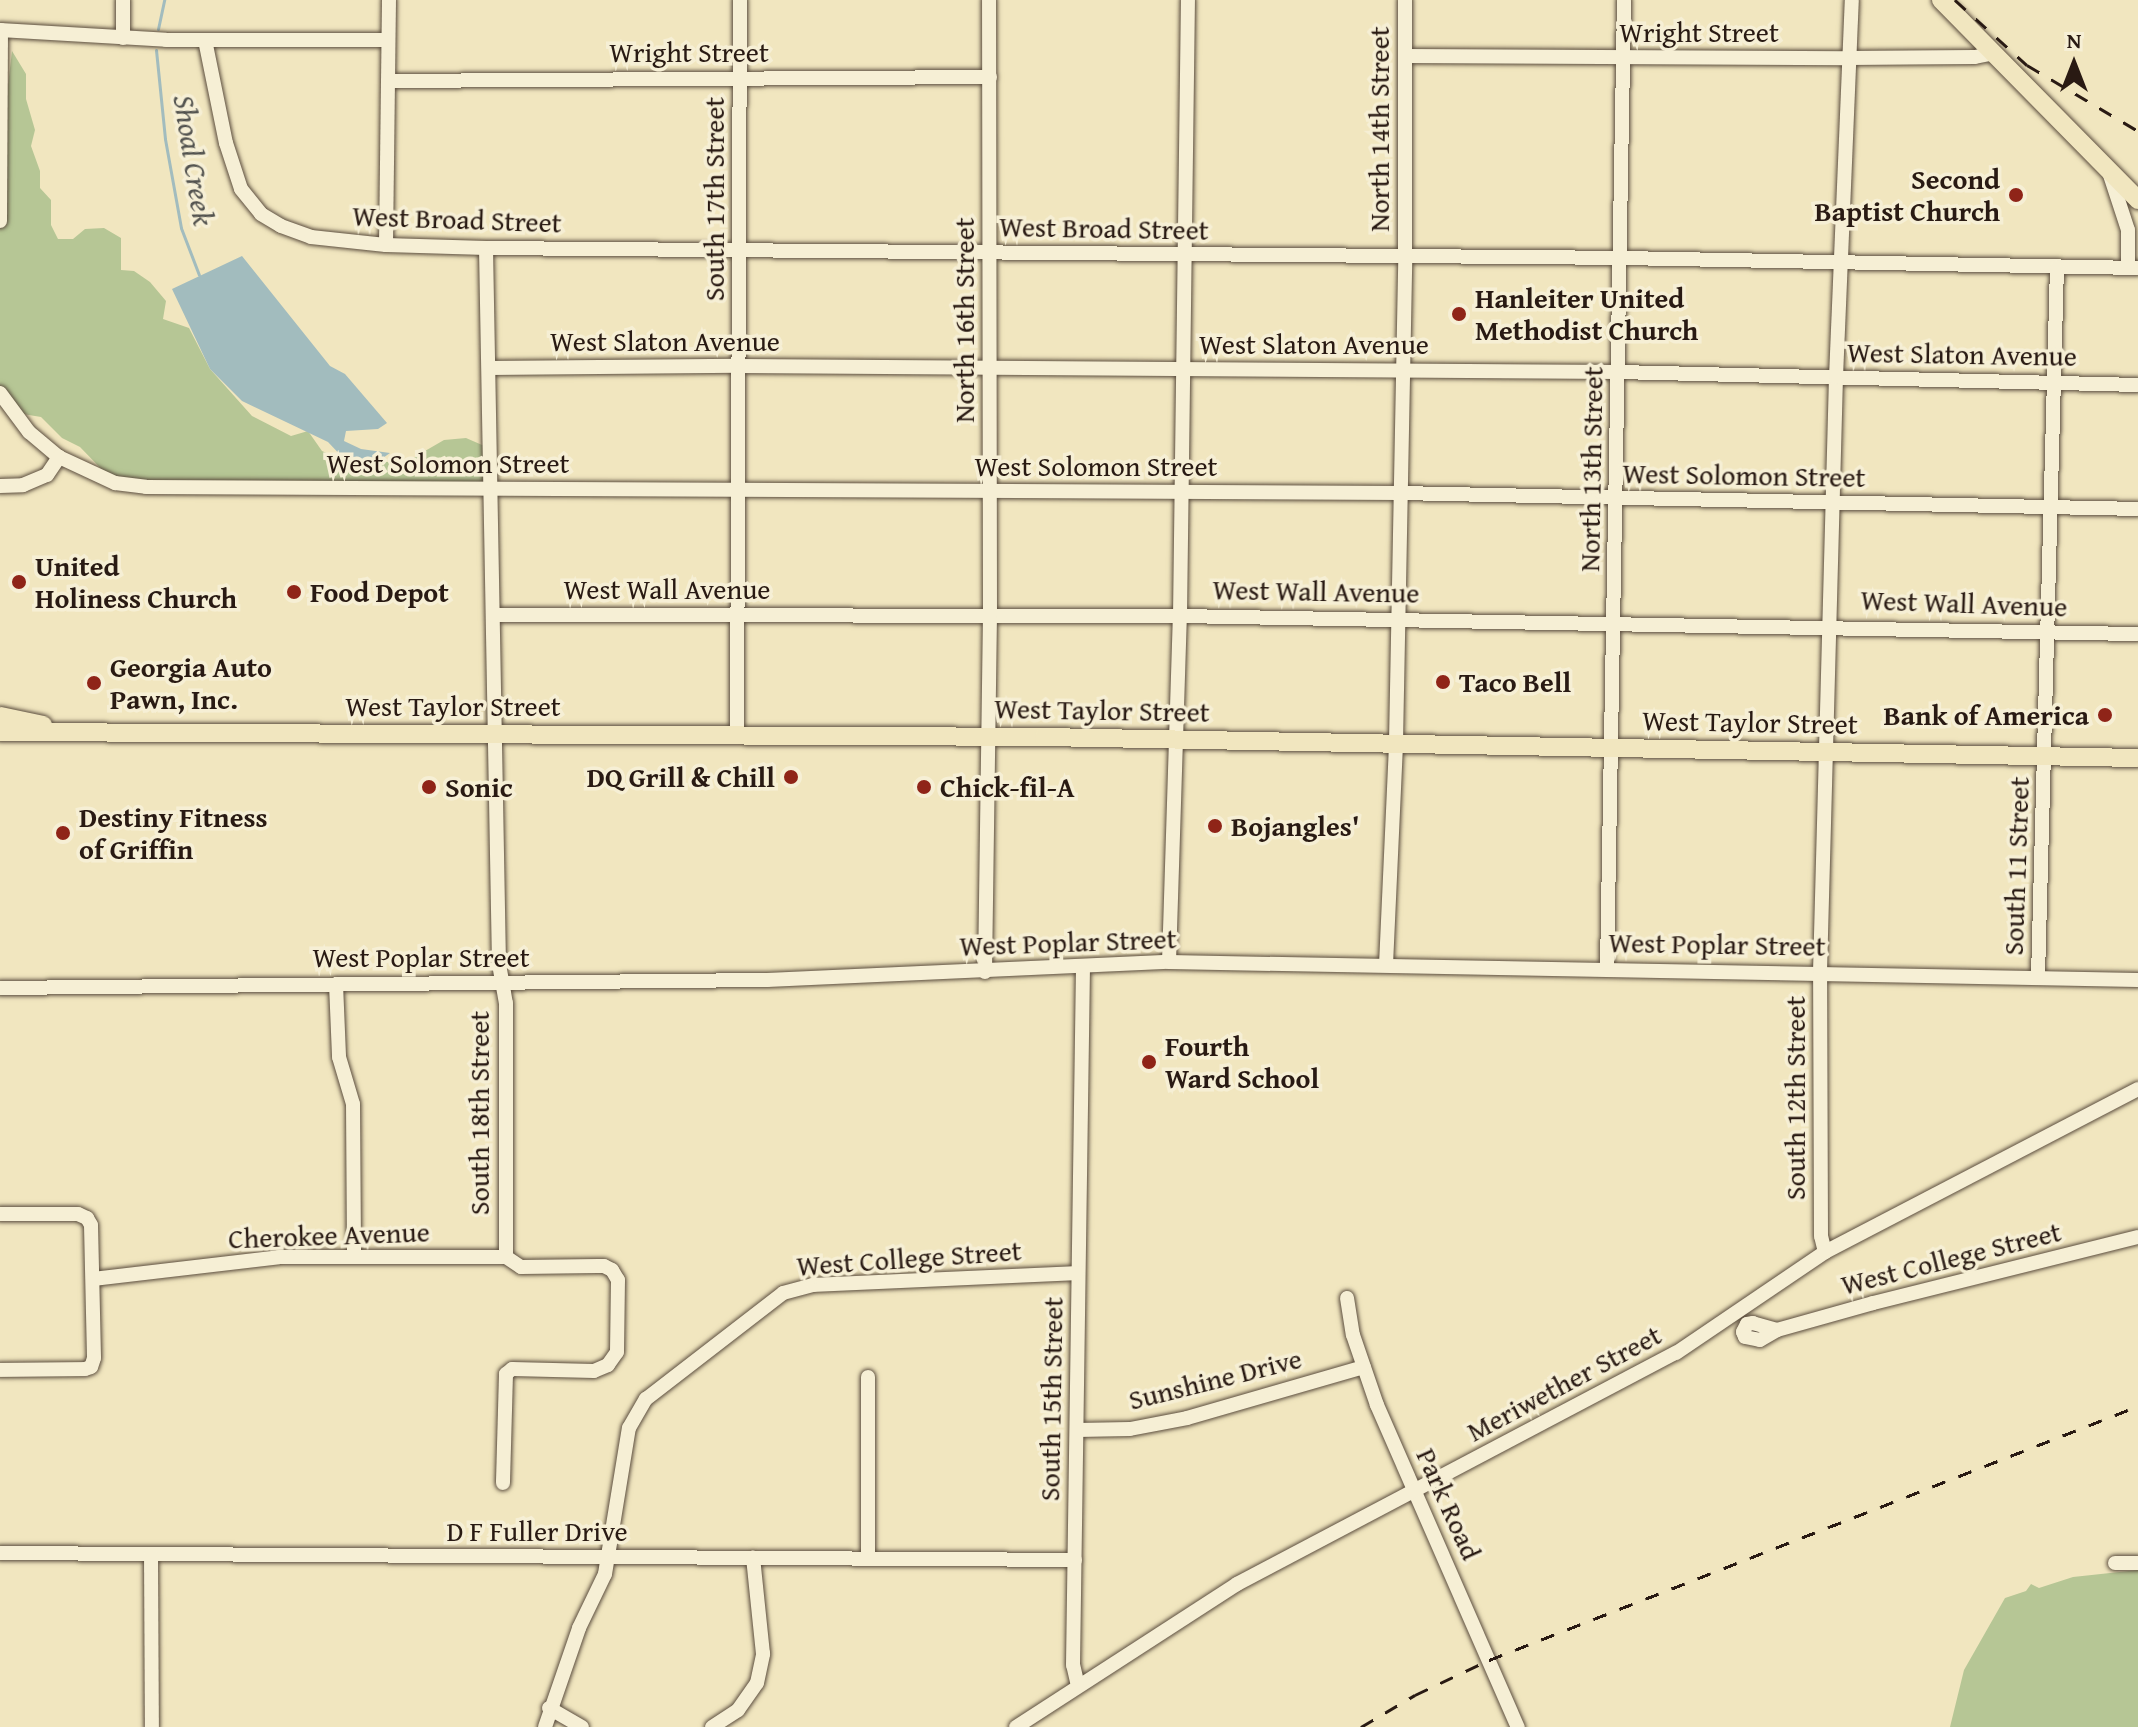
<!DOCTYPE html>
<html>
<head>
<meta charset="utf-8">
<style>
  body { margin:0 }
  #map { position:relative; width:2138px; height:1727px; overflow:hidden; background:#f1e6bf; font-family:"Gentium Book Plus",serif }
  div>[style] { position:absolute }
  .green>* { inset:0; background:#b6c695 }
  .water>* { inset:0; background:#a2bcbe }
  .stream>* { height:3px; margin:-1.5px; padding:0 1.5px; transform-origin:1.5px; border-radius:1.5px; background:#a2bcbe }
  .roads { filter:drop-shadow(0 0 2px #5b4d3e) drop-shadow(0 0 2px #5b4d3e) }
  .minor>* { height:14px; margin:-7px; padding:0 7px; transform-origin:7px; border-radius:7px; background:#f6efd5 }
  .major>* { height:18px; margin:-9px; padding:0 9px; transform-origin:9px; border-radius:9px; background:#f1e6bf }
  .rail>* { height:3px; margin-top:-1.5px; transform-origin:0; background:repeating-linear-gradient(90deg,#291a13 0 14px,transparent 0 28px) }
  .dots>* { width:22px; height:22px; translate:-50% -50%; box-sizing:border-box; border:4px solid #f6efd5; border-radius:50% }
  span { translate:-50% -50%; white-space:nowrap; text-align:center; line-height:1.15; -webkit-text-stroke:7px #f6efd5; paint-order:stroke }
  .street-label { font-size:28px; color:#291a13 }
  .poi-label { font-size:28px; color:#291a13; font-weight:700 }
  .right { translate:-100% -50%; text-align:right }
  .left { translate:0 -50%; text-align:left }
  .water-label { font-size:30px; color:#53534f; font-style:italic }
  .north { position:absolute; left:2034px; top:24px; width:80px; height:80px; -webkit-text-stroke:6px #f6efd5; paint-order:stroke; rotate:0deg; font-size:22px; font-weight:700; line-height:32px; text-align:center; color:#291a13 }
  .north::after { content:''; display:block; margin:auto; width:28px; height:36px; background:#291a13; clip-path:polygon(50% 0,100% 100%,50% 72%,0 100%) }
</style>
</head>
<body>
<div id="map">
  <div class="green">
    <div style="clip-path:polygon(12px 51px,26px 74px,26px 99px,35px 130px,31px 146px,40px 171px,40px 188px,51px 200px,51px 225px,58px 239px,73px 239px,85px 229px,104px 228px,121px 238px,121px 270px,134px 271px,150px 282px,166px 301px,163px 319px,189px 328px,210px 369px,252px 416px,291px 436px,308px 431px,322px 451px,347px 462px,406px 462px,444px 440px,466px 438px,489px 448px,490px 489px,115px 483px,80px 447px,62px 438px,41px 417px,11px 412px,0 397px,0 154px)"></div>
    <div style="clip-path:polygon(2138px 1570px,2138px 1727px,1950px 1727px,1964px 1670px,2005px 1598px,2026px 1591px,2031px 1584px,2039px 1588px,2073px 1577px)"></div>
  </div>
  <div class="water">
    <div style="clip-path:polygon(242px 256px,330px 366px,345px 374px,387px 423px,378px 429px,346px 431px,344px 441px,361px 449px,390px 453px,380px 460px,347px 462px,328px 442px,242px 401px,210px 369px,172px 289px)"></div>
  </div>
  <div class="stream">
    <div style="left:158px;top:29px;width:30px;rotate:-78deg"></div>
    <div style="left:156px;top:50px;width:89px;rotate:84.2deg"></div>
    <div style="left:165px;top:139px;width:90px;rotate:79.8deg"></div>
    <div style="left:181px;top:228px;width:50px;rotate:69deg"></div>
  </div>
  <div class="roads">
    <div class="minor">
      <div style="left:123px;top:0;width:38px;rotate:90deg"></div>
      <div style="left:0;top:30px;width:166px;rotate:3.4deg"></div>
      <div style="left:166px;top:40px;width:222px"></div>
      <div style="left:205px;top:40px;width:105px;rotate:78.5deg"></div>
      <div style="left:226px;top:143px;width:48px;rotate:71.9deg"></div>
      <div style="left:241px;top:189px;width:32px;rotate:51deg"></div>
      <div style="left:261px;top:214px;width:23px;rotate:31deg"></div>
      <div style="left:281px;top:226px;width:32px;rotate:20deg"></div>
      <div style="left:311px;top:237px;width:75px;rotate:6.1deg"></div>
      <div style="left:386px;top:245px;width:100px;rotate:1.7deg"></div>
      <div style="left:486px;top:248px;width:1136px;rotate:0.5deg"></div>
      <div style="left:1622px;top:258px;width:516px;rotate:1.11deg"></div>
      <div style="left:1405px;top:56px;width:444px;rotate:0.3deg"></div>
      <div style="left:1849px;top:58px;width:126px;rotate:-0.5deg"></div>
      <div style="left:1975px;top:57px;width:19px;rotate:-12deg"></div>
      <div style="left:388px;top:81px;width:602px;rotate:-0.38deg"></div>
      <div style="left:2110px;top:175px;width:58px;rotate:71.9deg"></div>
      <div style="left:2128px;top:230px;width:37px;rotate:90deg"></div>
      <div style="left:0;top:221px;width:191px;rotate:-89.7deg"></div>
      <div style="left:386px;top:245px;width:245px;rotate:-89.3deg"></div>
      <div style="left:486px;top:248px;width:716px;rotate:88.96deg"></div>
      <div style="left:499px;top:964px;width:40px;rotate:80deg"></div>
      <div style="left:506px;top:1003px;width:254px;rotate:90deg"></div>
      <div style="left:489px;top:368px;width:250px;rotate:-0.5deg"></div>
      <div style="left:739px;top:366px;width:879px;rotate:0.39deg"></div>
      <div style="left:1618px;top:372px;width:520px;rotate:1.43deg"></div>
      <div style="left:0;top:393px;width:49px;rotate:53.4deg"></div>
      <div style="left:29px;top:432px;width:39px;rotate:40deg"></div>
      <div style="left:59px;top:457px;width:62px;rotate:24.9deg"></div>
      <div style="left:115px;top:483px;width:31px;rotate:7deg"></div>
      <div style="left:146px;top:487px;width:1254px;rotate:0.27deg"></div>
      <div style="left:1400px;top:493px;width:738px;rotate:1.24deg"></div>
      <div style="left:0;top:486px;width:23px;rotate:-2deg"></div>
      <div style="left:23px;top:485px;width:26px;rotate:-23deg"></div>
      <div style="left:47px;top:475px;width:22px;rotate:-56deg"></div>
      <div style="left:493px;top:615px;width:687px;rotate:0.08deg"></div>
      <div style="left:1180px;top:616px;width:958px;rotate:1.08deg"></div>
      <div style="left:737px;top:735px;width:735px;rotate:-89.77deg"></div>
      <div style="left:1169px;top:962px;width:346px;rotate:-88.2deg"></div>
      <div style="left:1180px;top:616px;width:616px;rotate:-89.26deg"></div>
      <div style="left:1386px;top:965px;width:223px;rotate:-87.4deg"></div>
      <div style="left:1396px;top:742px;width:485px;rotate:-88.9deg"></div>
      <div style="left:1405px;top:257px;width:257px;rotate:-90deg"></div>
      <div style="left:1607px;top:968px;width:968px;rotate:-88.99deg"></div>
      <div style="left:985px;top:972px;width:357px;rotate:-89.2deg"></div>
      <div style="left:990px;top:615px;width:615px;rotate:-90.09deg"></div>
      <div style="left:2038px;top:977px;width:710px;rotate:-88.47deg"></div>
      <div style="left:336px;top:984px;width:73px;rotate:87.6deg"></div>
      <div style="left:339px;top:1057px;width:49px;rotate:73.4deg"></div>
      <div style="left:353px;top:1104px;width:153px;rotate:89.6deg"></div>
      <div style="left:0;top:988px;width:767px;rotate:-0.6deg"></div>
      <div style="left:767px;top:980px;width:402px;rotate:-2.6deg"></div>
      <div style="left:1169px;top:962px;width:969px;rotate:1.06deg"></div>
      <div style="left:0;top:1214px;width:78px"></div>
      <div style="left:78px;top:1214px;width:10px;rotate:24deg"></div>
      <div style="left:87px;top:1218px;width:8px;rotate:60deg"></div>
      <div style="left:91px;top:1225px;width:133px;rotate:88.7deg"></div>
      <div style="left:94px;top:1358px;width:9px;rotate:108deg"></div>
      <div style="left:91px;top:1367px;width:6px;rotate:162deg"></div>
      <div style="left:85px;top:1369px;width:85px;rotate:179.3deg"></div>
      <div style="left:1825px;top:1252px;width:16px;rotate:-104deg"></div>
      <div style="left:1821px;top:1236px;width:264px;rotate:-90.2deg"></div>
      <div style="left:1820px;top:972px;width:595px;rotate:-88.46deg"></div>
      <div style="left:1836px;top:377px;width:377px;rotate:-87.6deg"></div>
      <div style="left:93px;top:1279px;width:187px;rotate:-6.7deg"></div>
      <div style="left:279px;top:1257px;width:227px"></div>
      <div style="left:506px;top:1257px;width:18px;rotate:34deg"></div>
      <div style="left:521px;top:1267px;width:83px;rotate:-0.7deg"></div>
      <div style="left:604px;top:1266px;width:9px;rotate:27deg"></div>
      <div style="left:612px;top:1270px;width:12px;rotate:59deg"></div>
      <div style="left:618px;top:1280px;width:72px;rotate:90.8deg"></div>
      <div style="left:617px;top:1352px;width:16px;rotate:125deg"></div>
      <div style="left:608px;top:1365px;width:15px;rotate:157deg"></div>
      <div style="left:594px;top:1371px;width:82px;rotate:-178.6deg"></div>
      <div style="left:512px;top:1369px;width:8px;rotate:140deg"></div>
      <div style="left:506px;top:1374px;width:109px;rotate:91.6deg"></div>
      <div style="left:1347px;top:1298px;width:37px;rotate:81deg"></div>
      <div style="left:1353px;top:1335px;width:74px;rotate:71.1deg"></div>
      <div style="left:1377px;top:1405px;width:352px;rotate:66.4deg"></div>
      <div style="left:1777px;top:1330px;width:25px;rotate:-164deg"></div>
      <div style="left:1753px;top:1323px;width:6px;rotate:171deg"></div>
      <div style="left:1747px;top:1324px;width:9px;rotate:117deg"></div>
      <div style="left:1743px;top:1332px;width:5px;rotate:68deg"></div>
      <div style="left:1745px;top:1337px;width:15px;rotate:11deg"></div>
      <div style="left:1760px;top:1340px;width:20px;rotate:-30deg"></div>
      <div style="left:1777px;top:1330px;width:100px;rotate:-15.7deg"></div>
      <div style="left:1873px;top:1303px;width:273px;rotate:-14deg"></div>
      <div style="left:1077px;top:1430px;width:53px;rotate:-1.1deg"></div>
      <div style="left:1130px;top:1429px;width:58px;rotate:-10.9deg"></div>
      <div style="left:1187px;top:1418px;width:184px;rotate:-16.1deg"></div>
      <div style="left:0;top:1553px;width:1075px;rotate:0.37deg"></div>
      <div style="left:151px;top:1554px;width:173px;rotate:89.7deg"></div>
      <div style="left:868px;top:1558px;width:181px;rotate:-90deg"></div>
      <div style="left:2115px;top:1563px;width:23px"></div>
      <div style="left:1078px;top:1686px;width:22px;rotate:-103deg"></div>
      <div style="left:1073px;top:1665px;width:696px;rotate:-89.18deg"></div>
      <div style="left:549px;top:1708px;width:38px;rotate:30deg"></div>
      <div style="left:545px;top:1727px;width:105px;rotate:-71deg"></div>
      <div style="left:579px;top:1628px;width:60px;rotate:-64.3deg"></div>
      <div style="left:605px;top:1574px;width:148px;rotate:-80.7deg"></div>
      <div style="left:629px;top:1428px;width:34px;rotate:-60deg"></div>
      <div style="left:646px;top:1399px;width:173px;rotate:-37.7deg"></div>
      <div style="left:783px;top:1293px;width:31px;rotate:-15deg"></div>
      <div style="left:813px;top:1285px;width:265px;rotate:-2.6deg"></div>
      <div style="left:712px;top:1727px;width:31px;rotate:-33deg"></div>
      <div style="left:738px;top:1710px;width:33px;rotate:-55deg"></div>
      <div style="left:757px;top:1683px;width:30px;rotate:-78deg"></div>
      <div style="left:763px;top:1654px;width:97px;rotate:-95.9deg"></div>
      <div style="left:1016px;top:1727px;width:263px;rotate:-32.9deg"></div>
      <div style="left:1237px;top:1584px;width:496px;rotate:-27.8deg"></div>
      <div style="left:1676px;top:1353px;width:180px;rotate:-34.1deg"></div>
      <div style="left:1825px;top:1252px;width:353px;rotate:-27.5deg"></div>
    </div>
    <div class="major">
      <div style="left:1941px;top:0;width:281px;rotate:45.4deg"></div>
      <div style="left:0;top:716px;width:44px;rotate:11.8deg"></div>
      <div style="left:0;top:732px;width:1044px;rotate:0.27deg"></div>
      <div style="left:1044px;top:737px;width:1094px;rotate:1.1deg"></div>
    </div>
  </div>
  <div class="rail">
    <div style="left:1955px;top:0;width:97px;rotate:42.1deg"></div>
    <div style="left:2027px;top:65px;width:129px;rotate:30.7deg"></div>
    <div style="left:1361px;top:1727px;width:63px;rotate:-30.7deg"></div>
    <div style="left:1415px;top:1695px;width:82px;rotate:-25.3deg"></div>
    <div style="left:1489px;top:1660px;width:697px;rotate:-21.37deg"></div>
  </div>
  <div class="dots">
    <div style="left:2016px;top:195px;background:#8f2418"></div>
    <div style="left:1459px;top:314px;background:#8f2418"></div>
    <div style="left:19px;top:582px;background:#8f2418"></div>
    <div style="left:294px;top:592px;background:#8f2418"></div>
    <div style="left:1443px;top:682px;background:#8f2418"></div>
    <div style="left:94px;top:683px;background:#8f2418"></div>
    <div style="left:2105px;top:715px;background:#8f2418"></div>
    <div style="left:791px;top:777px;background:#8f2418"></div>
    <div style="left:429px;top:787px;background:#8f2418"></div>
    <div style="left:924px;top:787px;background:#8f2418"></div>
    <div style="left:1215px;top:826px;background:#8f2418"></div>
    <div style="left:63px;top:833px;background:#8f2418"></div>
    <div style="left:1149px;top:1062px;background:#8f2418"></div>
  </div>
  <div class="street-label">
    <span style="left:1699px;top:32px">Wright Street</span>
    <span style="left:689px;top:52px">Wright Street</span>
    <span style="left:1379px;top:129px;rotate:-90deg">North 14th Street</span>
    <span style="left:714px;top:199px;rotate:-90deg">South 17th Street</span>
    <span style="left:457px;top:219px;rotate:2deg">West Broad Street</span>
    <span style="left:1104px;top:228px;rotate:1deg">West Broad Street</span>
    <span style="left:964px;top:320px;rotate:-90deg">North 16th Street</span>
    <span style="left:665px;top:341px">West Slaton Avenue</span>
    <span style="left:1314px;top:344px">West Slaton Avenue</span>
    <span style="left:1962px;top:354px;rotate:1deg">West Slaton Avenue</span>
    <span style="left:448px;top:463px">West Solomon Street</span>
    <span style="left:1096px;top:466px">West Solomon Street</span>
    <span style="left:1591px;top:469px;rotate:-89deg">North 13th Street</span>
    <span style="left:1744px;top:475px;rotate:1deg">West Solomon Street</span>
    <span style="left:667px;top:589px">West Wall Avenue</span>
    <span style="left:1316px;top:591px;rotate:1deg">West Wall Avenue</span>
    <span style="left:1964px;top:603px;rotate:2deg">West Wall Avenue</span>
    <span style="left:453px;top:706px">West Taylor Street</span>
    <span style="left:1102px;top:710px;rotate:1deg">West Taylor Street</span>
    <span style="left:1750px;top:722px;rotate:1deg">West Taylor Street</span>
    <span style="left:2016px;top:866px;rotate:-88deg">South 11 Street</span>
    <span style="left:1068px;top:942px;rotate:-2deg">West Poplar Street</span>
    <span style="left:1717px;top:944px;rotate:1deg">West Poplar Street</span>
    <span style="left:421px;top:957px">West Poplar Street</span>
    <span style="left:1795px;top:1098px;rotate:-90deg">South 12th Street</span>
    <span style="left:479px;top:1113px;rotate:-90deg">South 18th Street</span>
    <span style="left:329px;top:1235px;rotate:-2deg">Cherokee Avenue</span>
    <span style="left:909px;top:1258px;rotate:-4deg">West College Street</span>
    <span style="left:1951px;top:1258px;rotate:-14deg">West College Street</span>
    <span style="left:1215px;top:1379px;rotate:-14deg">Sunshine Drive</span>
    <span style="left:1564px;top:1383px;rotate:-28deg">Meriwether Street</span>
    <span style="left:1051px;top:1399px;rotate:-89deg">South 15th Street</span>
    <span style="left:1449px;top:1504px;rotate:66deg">Park Road</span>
    <span style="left:537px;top:1531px">D F Fuller Drive</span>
  </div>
  <div class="poi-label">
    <span class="right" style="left:2000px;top:195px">Second<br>Baptist Church</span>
    <span class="left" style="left:1475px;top:314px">Hanleiter United<br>Methodist Church</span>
    <span class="left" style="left:35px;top:582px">United<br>Holiness Church</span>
    <span class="left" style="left:310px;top:592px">Food Depot</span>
    <span class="left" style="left:110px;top:683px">Georgia Auto<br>Pawn, Inc.</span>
    <span class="left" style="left:1459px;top:682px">Taco Bell</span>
    <span class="right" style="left:2089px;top:715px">Bank of America</span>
    <span class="right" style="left:775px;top:777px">DQ Grill &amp; Chill</span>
    <span class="left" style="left:445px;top:787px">Sonic</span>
    <span class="left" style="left:940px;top:787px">Chick-fil-A</span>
    <span class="left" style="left:79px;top:833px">Destiny Fitness<br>of Griffin</span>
    <span class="left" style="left:1231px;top:826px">Bojangles'</span>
    <span class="left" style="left:1165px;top:1062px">Fourth<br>Ward School</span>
  </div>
  <div class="water-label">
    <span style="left:194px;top:160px;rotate:81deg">Shoal Creek</span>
  </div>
  <div class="north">N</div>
</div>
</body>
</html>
